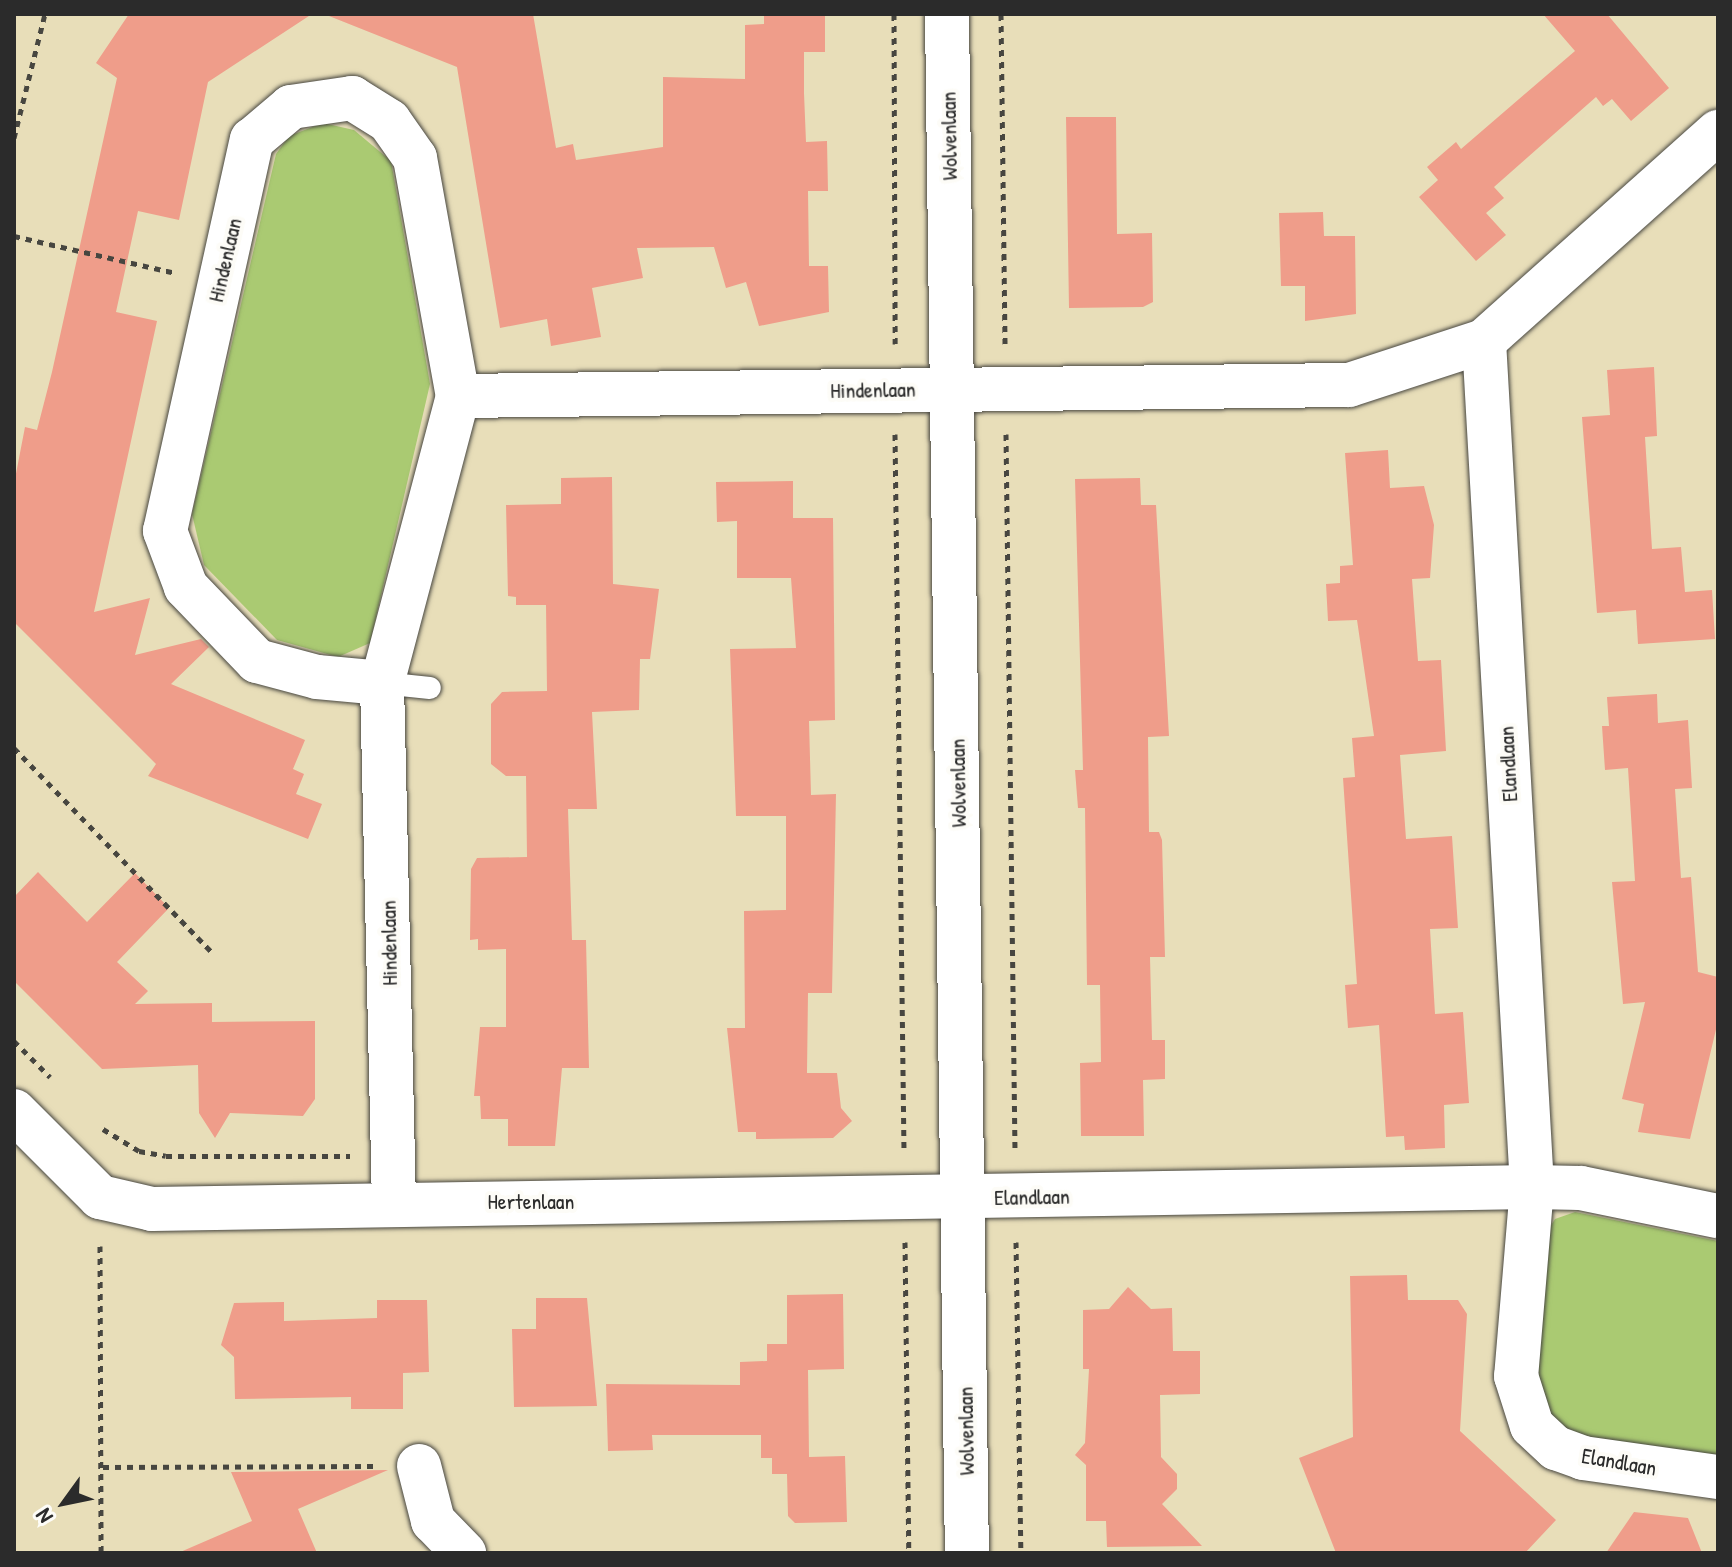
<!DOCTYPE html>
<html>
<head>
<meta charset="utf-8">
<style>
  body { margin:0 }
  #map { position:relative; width:1732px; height:1567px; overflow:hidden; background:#e8deb9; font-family:"Patrick Hand",sans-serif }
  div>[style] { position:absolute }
  .green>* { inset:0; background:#aaca72 }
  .building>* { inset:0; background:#ef9d8a }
  .path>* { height:5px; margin-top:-2.5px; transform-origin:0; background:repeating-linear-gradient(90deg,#474640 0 6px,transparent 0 12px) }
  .roads { filter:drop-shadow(0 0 2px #474640) drop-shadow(0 0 2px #474640) }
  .service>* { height:22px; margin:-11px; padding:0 11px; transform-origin:11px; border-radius:11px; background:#fff }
  .minor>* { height:44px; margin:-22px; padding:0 22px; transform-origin:22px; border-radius:22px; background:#fff }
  span { translate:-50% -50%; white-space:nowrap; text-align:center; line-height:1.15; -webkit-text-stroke:8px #fdfcf7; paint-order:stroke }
  .street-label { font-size:22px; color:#2b2b2b }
  .frame { position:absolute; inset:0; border:16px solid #2b2b2b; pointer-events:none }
  .north { position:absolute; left:24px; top:1463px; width:80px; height:80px; -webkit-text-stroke:6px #fdfcf7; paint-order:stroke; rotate:237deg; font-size:22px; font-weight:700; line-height:32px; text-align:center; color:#2b2b2b }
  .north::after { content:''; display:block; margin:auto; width:28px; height:36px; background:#2b2b2b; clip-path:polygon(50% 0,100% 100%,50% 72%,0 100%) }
</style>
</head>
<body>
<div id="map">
  <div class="green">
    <div style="clip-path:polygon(323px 123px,354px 130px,391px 161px,430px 384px,370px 643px,338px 657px,277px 640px,204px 565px,192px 514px,276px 154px,289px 136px)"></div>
    <div style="clip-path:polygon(1575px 1212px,1718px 1241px,1718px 1455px,1575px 1437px,1552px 1417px,1534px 1383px,1545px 1235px,1555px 1219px)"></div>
  </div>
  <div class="building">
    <div style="clip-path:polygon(129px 14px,312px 14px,208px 82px,179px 220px,138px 211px,116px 312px,157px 321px,94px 612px,150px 598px,135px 655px,201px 639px,209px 647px,171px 684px,305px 740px,293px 769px,304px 774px,296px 794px,322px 804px,308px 839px,148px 776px,156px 764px,14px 622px,14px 484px,25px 427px,37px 430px,52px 372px,117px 78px,96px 63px)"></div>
    <div style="clip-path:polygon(324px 14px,533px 14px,556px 148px,573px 144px,576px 160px,663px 147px,663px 77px,745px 79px,745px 25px,764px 24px,764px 14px,825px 14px,825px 52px,804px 52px,804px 93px,806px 142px,827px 141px,828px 191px,808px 191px,809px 266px,828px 266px,829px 312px,759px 326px,746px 282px,726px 288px,714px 247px,637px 248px,643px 278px,592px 288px,601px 337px,551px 346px,547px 319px,500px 328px,457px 67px)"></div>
    <div style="clip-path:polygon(1543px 14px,1607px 14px,1669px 88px,1631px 121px,1612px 99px,1603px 106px,1596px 97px,1494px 187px,1504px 198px,1486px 213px,1506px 235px,1476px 261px,1419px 197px,1438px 180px,1427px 167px,1456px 142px,1461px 149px,1575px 51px)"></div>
    <div style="clip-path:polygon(1066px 117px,1116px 117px,1117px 234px,1152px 233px,1153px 302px,1143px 307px,1069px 308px)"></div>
    <div style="clip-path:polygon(1323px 212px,1324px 236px,1355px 236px,1356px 314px,1305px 321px,1305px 286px,1281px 286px,1279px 213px)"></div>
    <div style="clip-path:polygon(1654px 367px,1657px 436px,1645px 437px,1652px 549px,1681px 547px,1685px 592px,1712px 590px,1715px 639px,1638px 644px,1636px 610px,1597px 613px,1582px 417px,1610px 415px,1607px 370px)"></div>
    <div style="clip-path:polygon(1388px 450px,1390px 488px,1424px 486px,1434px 525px,1430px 578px,1412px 579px,1418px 661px,1441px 660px,1446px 751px,1400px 755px,1406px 839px,1452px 836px,1458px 928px,1430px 929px,1435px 1014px,1463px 1012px,1469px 1103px,1444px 1105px,1445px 1148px,1405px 1150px,1404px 1136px,1386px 1137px,1379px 1025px,1348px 1028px,1345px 985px,1357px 984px,1343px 778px,1355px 777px,1352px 738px,1374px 736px,1357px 620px,1328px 621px,1326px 584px,1340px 583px,1340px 566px,1353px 565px,1345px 453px)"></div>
    <div style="clip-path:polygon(612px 477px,613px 584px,659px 589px,650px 659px,640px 659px,639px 710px,592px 712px,597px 809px,568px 809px,572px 940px,586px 940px,589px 1068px,562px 1068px,555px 1146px,508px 1146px,508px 1119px,481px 1119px,480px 1096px,474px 1096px,480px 1027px,506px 1027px,506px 949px,478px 950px,478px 939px,470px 940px,471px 869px,477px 858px,527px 857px,526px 776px,506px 776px,491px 764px,491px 704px,502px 692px,547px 691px,546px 605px,516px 605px,516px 597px,508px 596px,506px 505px,561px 504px,561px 478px)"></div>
    <div style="clip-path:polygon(1140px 478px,1141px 505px,1156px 505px,1169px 736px,1148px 737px,1149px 832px,1159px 832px,1162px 840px,1165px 957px,1150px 957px,1152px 1040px,1165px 1040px,1165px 1079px,1143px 1080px,1144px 1136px,1081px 1136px,1080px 1063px,1101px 1062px,1100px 985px,1087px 985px,1085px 808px,1078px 808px,1075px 770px,1083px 770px,1075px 479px)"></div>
    <div style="clip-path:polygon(793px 481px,793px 518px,833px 518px,835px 720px,809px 721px,811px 795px,836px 794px,832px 993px,808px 993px,807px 1073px,837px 1073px,841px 1108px,852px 1121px,833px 1138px,756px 1139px,756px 1132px,738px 1132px,727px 1028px,745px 1028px,744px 911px,786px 910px,786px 816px,736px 816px,730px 649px,796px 648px,791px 578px,737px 578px,737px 521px,717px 522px,716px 482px)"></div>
    <div style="clip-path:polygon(1657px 694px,1658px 723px,1688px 720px,1692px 788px,1675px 789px,1681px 878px,1691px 877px,1698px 972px,1718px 977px,1718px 1021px,1690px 1139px,1638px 1132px,1644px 1104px,1622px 1099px,1645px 1002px,1623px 1004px,1612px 882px,1635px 881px,1628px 768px,1605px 770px,1602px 726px,1609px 726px,1607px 697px)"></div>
    <div style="clip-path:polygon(38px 872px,87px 922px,135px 873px,169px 908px,117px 962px,148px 991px,135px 1004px,212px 1003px,212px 1022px,315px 1021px,315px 1099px,303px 1116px,230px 1113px,215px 1138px,199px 1113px,198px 1065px,102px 1069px,14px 981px,14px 897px)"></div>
    <div style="clip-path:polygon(1407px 1275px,1408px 1300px,1458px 1300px,1467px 1314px,1460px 1431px,1556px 1520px,1525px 1553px,1336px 1553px,1299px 1458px,1353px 1437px,1350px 1276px)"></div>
    <div style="clip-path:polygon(1128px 1287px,1151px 1309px,1172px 1308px,1173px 1351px,1200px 1351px,1200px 1394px,1160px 1395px,1161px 1457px,1177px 1474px,1177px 1489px,1162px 1504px,1202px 1546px,1107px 1547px,1106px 1521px,1086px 1521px,1086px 1465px,1075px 1455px,1085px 1443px,1089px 1369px,1083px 1369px,1083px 1310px,1109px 1309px)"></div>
    <div style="clip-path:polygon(843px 1294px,844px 1369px,808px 1370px,809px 1457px,845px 1456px,847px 1522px,795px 1523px,788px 1516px,787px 1474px,772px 1474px,772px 1458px,761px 1458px,761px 1435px,652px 1435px,653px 1450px,608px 1451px,606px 1384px,740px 1385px,740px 1362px,767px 1361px,767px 1344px,787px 1344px,787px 1295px)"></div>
    <div style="clip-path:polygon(536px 1298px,587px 1298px,597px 1406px,514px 1407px,512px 1329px,536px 1329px)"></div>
    <div style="clip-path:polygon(377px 1300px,427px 1300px,429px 1372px,403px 1373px,403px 1409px,351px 1409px,351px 1397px,235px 1399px,234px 1357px,221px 1345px,234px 1303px,284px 1302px,284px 1321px,377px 1318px)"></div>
    <div style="clip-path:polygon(388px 1470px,298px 1509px,317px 1553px,178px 1553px,252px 1521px,231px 1472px)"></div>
    <div style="clip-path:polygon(1634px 1512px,1688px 1518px,1702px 1553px,1606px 1553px)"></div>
  </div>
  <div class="path">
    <div style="left:894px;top:14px;width:330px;rotate:89.8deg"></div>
    <div style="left:1001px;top:14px;width:330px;rotate:89.3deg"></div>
    <div style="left:14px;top:138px;width:128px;rotate:-76deg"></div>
    <div style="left:14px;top:236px;width:166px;rotate:12.9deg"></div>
    <div style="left:895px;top:434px;width:718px;rotate:89.28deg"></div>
    <div style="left:1006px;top:434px;width:714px;rotate:89.28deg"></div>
    <div style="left:14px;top:748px;width:283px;rotate:45.9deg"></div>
    <div style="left:14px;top:1041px;width:51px;rotate:45deg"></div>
    <div style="left:103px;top:1129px;width:42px;rotate:31.4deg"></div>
    <div style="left:139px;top:1151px;width:27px;rotate:10deg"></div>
    <div style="left:166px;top:1156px;width:184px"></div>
    <div style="left:905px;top:1242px;width:311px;rotate:89.3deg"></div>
    <div style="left:1016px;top:1242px;width:311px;rotate:89.1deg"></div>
    <div style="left:100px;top:1246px;width:307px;rotate:89.8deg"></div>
    <div style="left:103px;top:1467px;width:271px;rotate:-0.2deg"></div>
  </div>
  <div class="roads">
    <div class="service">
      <div style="left:382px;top:683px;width:48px;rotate:5.9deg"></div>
    </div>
    <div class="minor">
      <div style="left:947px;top:14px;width:1539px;rotate:89.26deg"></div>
      <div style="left:1484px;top:341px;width:847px;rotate:86.75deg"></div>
      <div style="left:1532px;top:1187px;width:190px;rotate:94.8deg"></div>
      <div style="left:1516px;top:1376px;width:52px;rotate:72.3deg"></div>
      <div style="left:1532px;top:1426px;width:33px;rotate:43deg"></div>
      <div style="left:1556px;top:1448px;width:29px;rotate:20deg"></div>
      <div style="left:1583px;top:1458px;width:136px;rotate:8deg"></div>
      <div style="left:458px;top:396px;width:891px;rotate:-0.71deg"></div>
      <div style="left:1349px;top:385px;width:142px;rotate:-18.1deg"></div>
      <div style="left:1484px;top:341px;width:314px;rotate:-41.8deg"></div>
      <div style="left:382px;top:683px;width:65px;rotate:-174.7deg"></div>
      <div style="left:317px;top:677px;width:62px;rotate:-165.1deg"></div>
      <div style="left:257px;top:661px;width:103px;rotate:-133.8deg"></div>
      <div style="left:186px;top:587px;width:60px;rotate:-110.6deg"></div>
      <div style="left:165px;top:531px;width:401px;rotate:-77.5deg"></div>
      <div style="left:252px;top:140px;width:51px;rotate:-40.2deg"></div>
      <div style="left:291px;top:107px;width:62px;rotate:-8.4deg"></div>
      <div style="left:352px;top:98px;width:44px;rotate:31.9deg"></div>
      <div style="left:389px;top:121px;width:45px;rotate:54.9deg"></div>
      <div style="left:415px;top:158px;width:242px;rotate:79.8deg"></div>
      <div style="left:458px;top:396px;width:297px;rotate:104.8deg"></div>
      <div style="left:382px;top:683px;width:520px;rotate:88.68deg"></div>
      <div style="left:14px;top:1111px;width:122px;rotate:45deg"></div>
      <div style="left:100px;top:1197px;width:53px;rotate:13deg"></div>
      <div style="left:152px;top:1209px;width:1380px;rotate:-0.91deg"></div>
      <div style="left:1532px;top:1187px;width:49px;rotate:1.2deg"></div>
      <div style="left:1581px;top:1188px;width:140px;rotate:11.6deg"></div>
      <div style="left:419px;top:1466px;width:57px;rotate:75.7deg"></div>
      <div style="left:433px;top:1521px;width:45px;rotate:45.9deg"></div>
    </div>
  </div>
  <div class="street-label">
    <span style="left:949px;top:136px;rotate:-91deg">Wolvenlaan</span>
    <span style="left:225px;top:260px;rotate:-77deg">Hindenlaan</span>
    <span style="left:873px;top:390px;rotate:-1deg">Hindenlaan</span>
    <span style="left:1508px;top:764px;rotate:-93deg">Elandlaan</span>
    <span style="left:958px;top:783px;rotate:-91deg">Wolvenlaan</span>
    <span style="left:389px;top:943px;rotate:-91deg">Hindenlaan</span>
    <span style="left:1032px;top:1197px;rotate:-1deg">Elandlaan</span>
    <span style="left:531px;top:1202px">Hertenlaan</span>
    <span style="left:966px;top:1431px;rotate:-91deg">Wolvenlaan</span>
    <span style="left:1619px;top:1462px;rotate:10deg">Elandlaan</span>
  </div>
  <div class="frame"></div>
  <div class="north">N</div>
</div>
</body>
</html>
